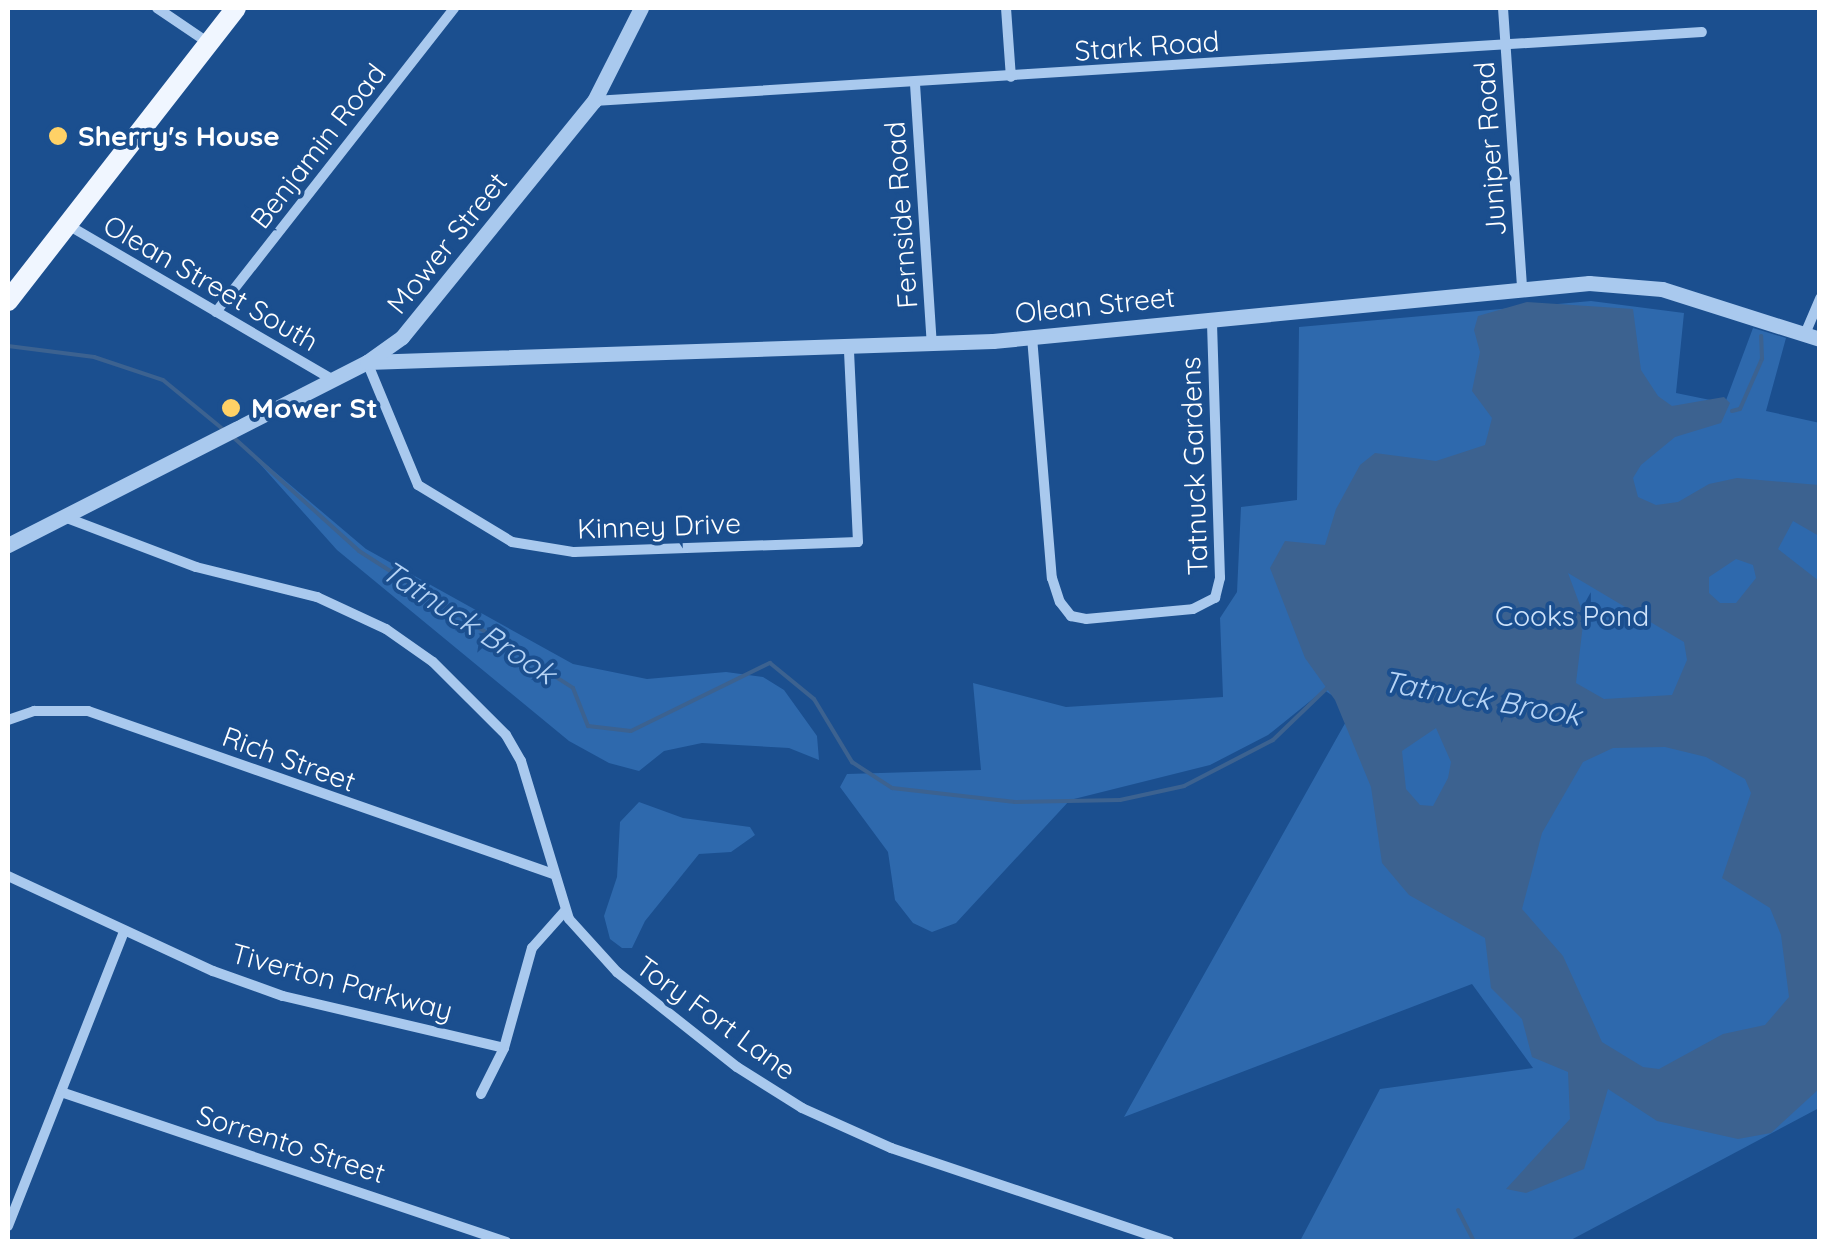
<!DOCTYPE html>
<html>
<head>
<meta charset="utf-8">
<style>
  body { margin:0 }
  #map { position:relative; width:1827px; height:1249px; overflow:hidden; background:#1b4f8f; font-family:Quicksand,sans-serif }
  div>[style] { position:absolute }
  .green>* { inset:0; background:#2e69ad }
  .water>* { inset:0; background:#3c6290 }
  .stream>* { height:4px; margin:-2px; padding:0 2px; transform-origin:2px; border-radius:2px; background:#3c6290 }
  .minor>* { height:10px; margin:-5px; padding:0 5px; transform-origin:5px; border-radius:5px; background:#a9c9ee }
  .tertiary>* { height:15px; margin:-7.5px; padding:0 7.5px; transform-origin:7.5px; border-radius:7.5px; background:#a9c9ee }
  .primary>* { height:20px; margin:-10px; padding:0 10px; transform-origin:10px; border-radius:10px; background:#f0f6ff }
  .dots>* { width:28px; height:28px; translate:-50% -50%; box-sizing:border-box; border:5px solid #1b4f8f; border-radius:50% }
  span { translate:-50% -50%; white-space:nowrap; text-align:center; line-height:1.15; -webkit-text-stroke:8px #1b4f8f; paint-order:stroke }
  .street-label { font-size:28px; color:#fff }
  .poi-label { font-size:28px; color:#fff; font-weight:700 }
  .left { translate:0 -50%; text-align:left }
  .park-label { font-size:28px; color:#cfe3fa }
  .water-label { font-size:30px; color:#b5d3f5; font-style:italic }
  .frame { position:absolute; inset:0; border:10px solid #fff; pointer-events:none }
</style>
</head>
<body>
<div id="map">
  <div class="green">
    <div style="clip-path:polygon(1591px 301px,1684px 313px,1676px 393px,1725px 403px,1753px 328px,1786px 338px,1766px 411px,1820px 423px,1819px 1108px,1569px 1241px,1300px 1241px,1380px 1089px,1533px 1068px,1472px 984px,1124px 1117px,1348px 718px,1336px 698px,1324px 690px,1268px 735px,1210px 765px,1070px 800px,956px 923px,932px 932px,913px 923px,895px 900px,888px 852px,840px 787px,847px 774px,981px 770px,973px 683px,1066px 707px,1223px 697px,1220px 618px,1237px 592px,1241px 507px,1297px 500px,1299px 327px)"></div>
    <div style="clip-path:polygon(243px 445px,366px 549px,573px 664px,647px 679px,726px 672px,763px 677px,784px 690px,817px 736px,819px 760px,789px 748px,702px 743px,664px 751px,639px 771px,609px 763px,569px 741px,337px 550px)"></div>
    <div style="clip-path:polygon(639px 802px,683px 818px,750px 827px,755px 835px,731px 852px,699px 854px,645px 921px,632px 948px,622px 948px,610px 939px,604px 916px,617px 877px,620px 822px)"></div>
  </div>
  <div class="water">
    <div style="clip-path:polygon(evenodd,1527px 302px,1633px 309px,1641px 370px,1658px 396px,1672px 406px,1724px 397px,1730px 403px,1721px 423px,1675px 437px,1641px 465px,1633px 478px,1638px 497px,1656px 505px,1678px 502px,1709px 484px,1737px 478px,1819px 485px,1819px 536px,1793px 521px,1778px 549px,1819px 581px,1820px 1088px,1771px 1133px,1738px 1139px,1657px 1121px,1608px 1089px,1584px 1169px,1526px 1193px,1506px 1189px,1570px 1119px,1568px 1072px,1532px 1057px,1522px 1019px,1491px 988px,1485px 938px,1409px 895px,1382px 863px,1371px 787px,1335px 700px,1305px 658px,1270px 568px,1285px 541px,1325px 545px,1336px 509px,1360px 465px,1375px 453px,1436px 461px,1485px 445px,1492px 418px,1472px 391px,1480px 352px,1474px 330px,1478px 316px,1527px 302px,1736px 559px,1753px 565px,1756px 578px,1736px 603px,1720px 603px,1709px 593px,1709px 577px,1736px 559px,1527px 302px,1568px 573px,1684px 642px,1687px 660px,1672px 695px,1604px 699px,1576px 683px,1584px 616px,1568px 573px,1527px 302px,1436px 728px,1451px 762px,1448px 778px,1433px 806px,1420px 805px,1406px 789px,1402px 751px,1436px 728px,1527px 302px,1665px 747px,1706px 757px,1745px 779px,1751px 793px,1722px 878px,1770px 908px,1781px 935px,1789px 997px,1765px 1025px,1723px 1034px,1659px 1069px,1643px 1067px,1602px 1042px,1563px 956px,1522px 909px,1542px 833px,1583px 762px,1613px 748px,1665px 747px)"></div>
  </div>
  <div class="stream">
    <div style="left:8px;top:346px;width:87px;rotate:7.3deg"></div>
    <div style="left:94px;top:357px;width:73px;rotate:18.4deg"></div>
    <div style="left:163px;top:380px;width:80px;rotate:39.4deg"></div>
    <div style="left:1732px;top:411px;width:8px;rotate:-14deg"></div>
    <div style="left:1740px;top:409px;width:55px;rotate:-66.3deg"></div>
    <div style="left:1762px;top:359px;width:23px;rotate:-92deg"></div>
    <div style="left:233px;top:437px;width:170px;rotate:42.1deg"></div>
    <div style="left:359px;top:551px;width:254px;rotate:32.6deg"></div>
    <div style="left:573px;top:688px;width:41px;rotate:68.5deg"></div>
    <div style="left:588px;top:726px;width:43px;rotate:6.6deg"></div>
    <div style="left:631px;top:731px;width:155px;rotate:-26.1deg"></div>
    <div style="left:770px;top:663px;width:57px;rotate:39.3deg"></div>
    <div style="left:814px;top:699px;width:74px;rotate:58.9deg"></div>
    <div style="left:852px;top:762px;width:48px;rotate:33deg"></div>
    <div style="left:892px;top:788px;width:124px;rotate:6.5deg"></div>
    <div style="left:1015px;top:802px;width:105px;rotate:-1.1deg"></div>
    <div style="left:1120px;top:800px;width:66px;rotate:-12.3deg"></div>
    <div style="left:1184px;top:786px;width:100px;rotate:-27.3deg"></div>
    <div style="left:1273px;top:740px;width:75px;rotate:-43.9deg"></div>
    <div style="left:1458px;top:1210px;width:36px;rotate:63deg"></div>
  </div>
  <div class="minor">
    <div style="left:157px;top:8px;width:60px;rotate:34.2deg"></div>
    <div style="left:1006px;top:8px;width:69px;rotate:85.9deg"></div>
    <div style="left:1503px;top:8px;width:280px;rotate:86.1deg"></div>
    <div style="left:915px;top:84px;width:261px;rotate:86.3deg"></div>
    <div style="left:594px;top:101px;width:1110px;rotate:-3.56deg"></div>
    <div style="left:68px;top:225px;width:307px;rotate:30.3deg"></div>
    <div style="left:216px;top:312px;width:386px;rotate:-51.9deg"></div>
    <div style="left:1805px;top:334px;width:39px;rotate:-67deg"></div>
    <div style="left:1032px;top:337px;width:242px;rotate:85.3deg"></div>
    <div style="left:1052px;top:578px;width:25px;rotate:72deg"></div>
    <div style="left:1060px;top:602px;width:18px;rotate:52deg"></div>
    <div style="left:1071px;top:616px;width:15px;rotate:11deg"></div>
    <div style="left:1086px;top:619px;width:107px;rotate:-5.3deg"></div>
    <div style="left:1193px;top:609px;width:25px;rotate:-27deg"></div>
    <div style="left:1215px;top:598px;width:21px;rotate:-76deg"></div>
    <div style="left:1220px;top:578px;width:260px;rotate:-91.8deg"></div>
    <div style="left:367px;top:362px;width:133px;rotate:67.5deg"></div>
    <div style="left:418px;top:485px;width:110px;rotate:31.2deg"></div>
    <div style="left:512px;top:542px;width:63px;rotate:9.2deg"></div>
    <div style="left:574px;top:552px;width:284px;rotate:-2deg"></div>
    <div style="left:858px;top:542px;width:194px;rotate:-92.7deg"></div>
    <div style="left:67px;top:518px;width:138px;rotate:20.8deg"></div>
    <div style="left:196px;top:567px;width:125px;rotate:13.9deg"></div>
    <div style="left:317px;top:597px;width:76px;rotate:24.9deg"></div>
    <div style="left:386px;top:629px;width:57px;rotate:35.1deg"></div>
    <div style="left:433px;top:662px;width:103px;rotate:45deg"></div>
    <div style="left:506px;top:735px;width:30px;rotate:60deg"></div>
    <div style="left:521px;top:761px;width:165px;rotate:73.1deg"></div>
    <div style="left:569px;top:919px;width:72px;rotate:47.8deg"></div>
    <div style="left:617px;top:972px;width:153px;rotate:38.4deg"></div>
    <div style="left:737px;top:1067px;width:77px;rotate:32.2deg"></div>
    <div style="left:802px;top:1108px;width:98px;rotate:24.2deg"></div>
    <div style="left:891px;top:1148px;width:294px;rotate:18.6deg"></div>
    <div style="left:8px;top:720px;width:28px;rotate:-19deg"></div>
    <div style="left:34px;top:711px;width:54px"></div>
    <div style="left:88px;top:711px;width:493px;rotate:19.3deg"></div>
    <div style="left:8px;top:876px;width:226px;rotate:24.9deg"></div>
    <div style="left:213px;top:971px;width:74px;rotate:19.7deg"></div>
    <div style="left:283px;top:996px;width:227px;rotate:13.2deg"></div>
    <div style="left:61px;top:1092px;width:470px;rotate:18.6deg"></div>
    <div style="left:481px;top:1094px;width:51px;rotate:-63.4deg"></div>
    <div style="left:504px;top:1048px;width:104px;rotate:-74.4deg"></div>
    <div style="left:532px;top:948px;width:50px;rotate:-48.3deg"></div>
    <div style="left:8px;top:1226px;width:316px;rotate:-68.5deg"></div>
  </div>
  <div class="tertiary">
    <div style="left:367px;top:362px;width:626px;rotate:-1.92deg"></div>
    <div style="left:993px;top:341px;width:599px;rotate:-5.56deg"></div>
    <div style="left:1589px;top:283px;width:73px;rotate:4.7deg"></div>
    <div style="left:1662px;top:289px;width:166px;rotate:17.6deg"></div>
    <div style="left:8px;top:545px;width:403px;rotate:-27deg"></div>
    <div style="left:367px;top:362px;width:43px;rotate:-35.5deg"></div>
    <div style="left:402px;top:337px;width:304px;rotate:-50.9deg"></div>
    <div style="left:594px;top:101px;width:104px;rotate:-63.2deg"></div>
  </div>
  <div class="primary">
    <div style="left:8px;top:301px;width:371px;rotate:-52.1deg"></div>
  </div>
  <div class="dots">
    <div style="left:58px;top:136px;background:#ffd166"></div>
    <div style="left:231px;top:408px;background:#ffd166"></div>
  </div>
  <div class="street-label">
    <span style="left:1147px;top:46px;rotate:-4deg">Stark Road</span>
    <span style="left:318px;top:146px;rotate:-52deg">Benjamin Road</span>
    <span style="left:1490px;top:149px;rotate:-94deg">Juniper Road</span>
    <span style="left:901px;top:215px;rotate:-94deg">Fernside Road</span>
    <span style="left:447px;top:243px;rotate:-51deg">Mower Street</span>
    <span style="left:211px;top:283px;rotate:30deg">Olean Street South</span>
    <span style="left:1095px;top:305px;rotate:-6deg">Olean Street</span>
    <span style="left:1194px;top:466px;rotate:-92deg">Tatnuck Gardens</span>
    <span style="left:659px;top:526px;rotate:-2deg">Kinney Drive</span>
    <span style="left:289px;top:759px;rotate:20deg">Rich Street</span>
    <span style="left:342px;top:982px;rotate:15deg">Tiverton Parkway</span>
    <span style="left:716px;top:1018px;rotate:36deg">Tory Fort Lane</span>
    <span style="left:291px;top:1144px;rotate:18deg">Sorrento Street</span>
  </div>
  <div class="poi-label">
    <span class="left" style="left:78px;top:136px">Sherry's House</span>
    <span class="left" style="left:251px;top:408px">Mower St</span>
  </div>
  <div class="park-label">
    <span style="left:1572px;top:616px">Cooks Pond</span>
  </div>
  <div class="water-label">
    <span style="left:469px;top:622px;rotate:33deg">Tatnuck Brook</span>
    <span style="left:1482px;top:698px;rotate:10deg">Tatnuck Brook</span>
  </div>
  <div class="frame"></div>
</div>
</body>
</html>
